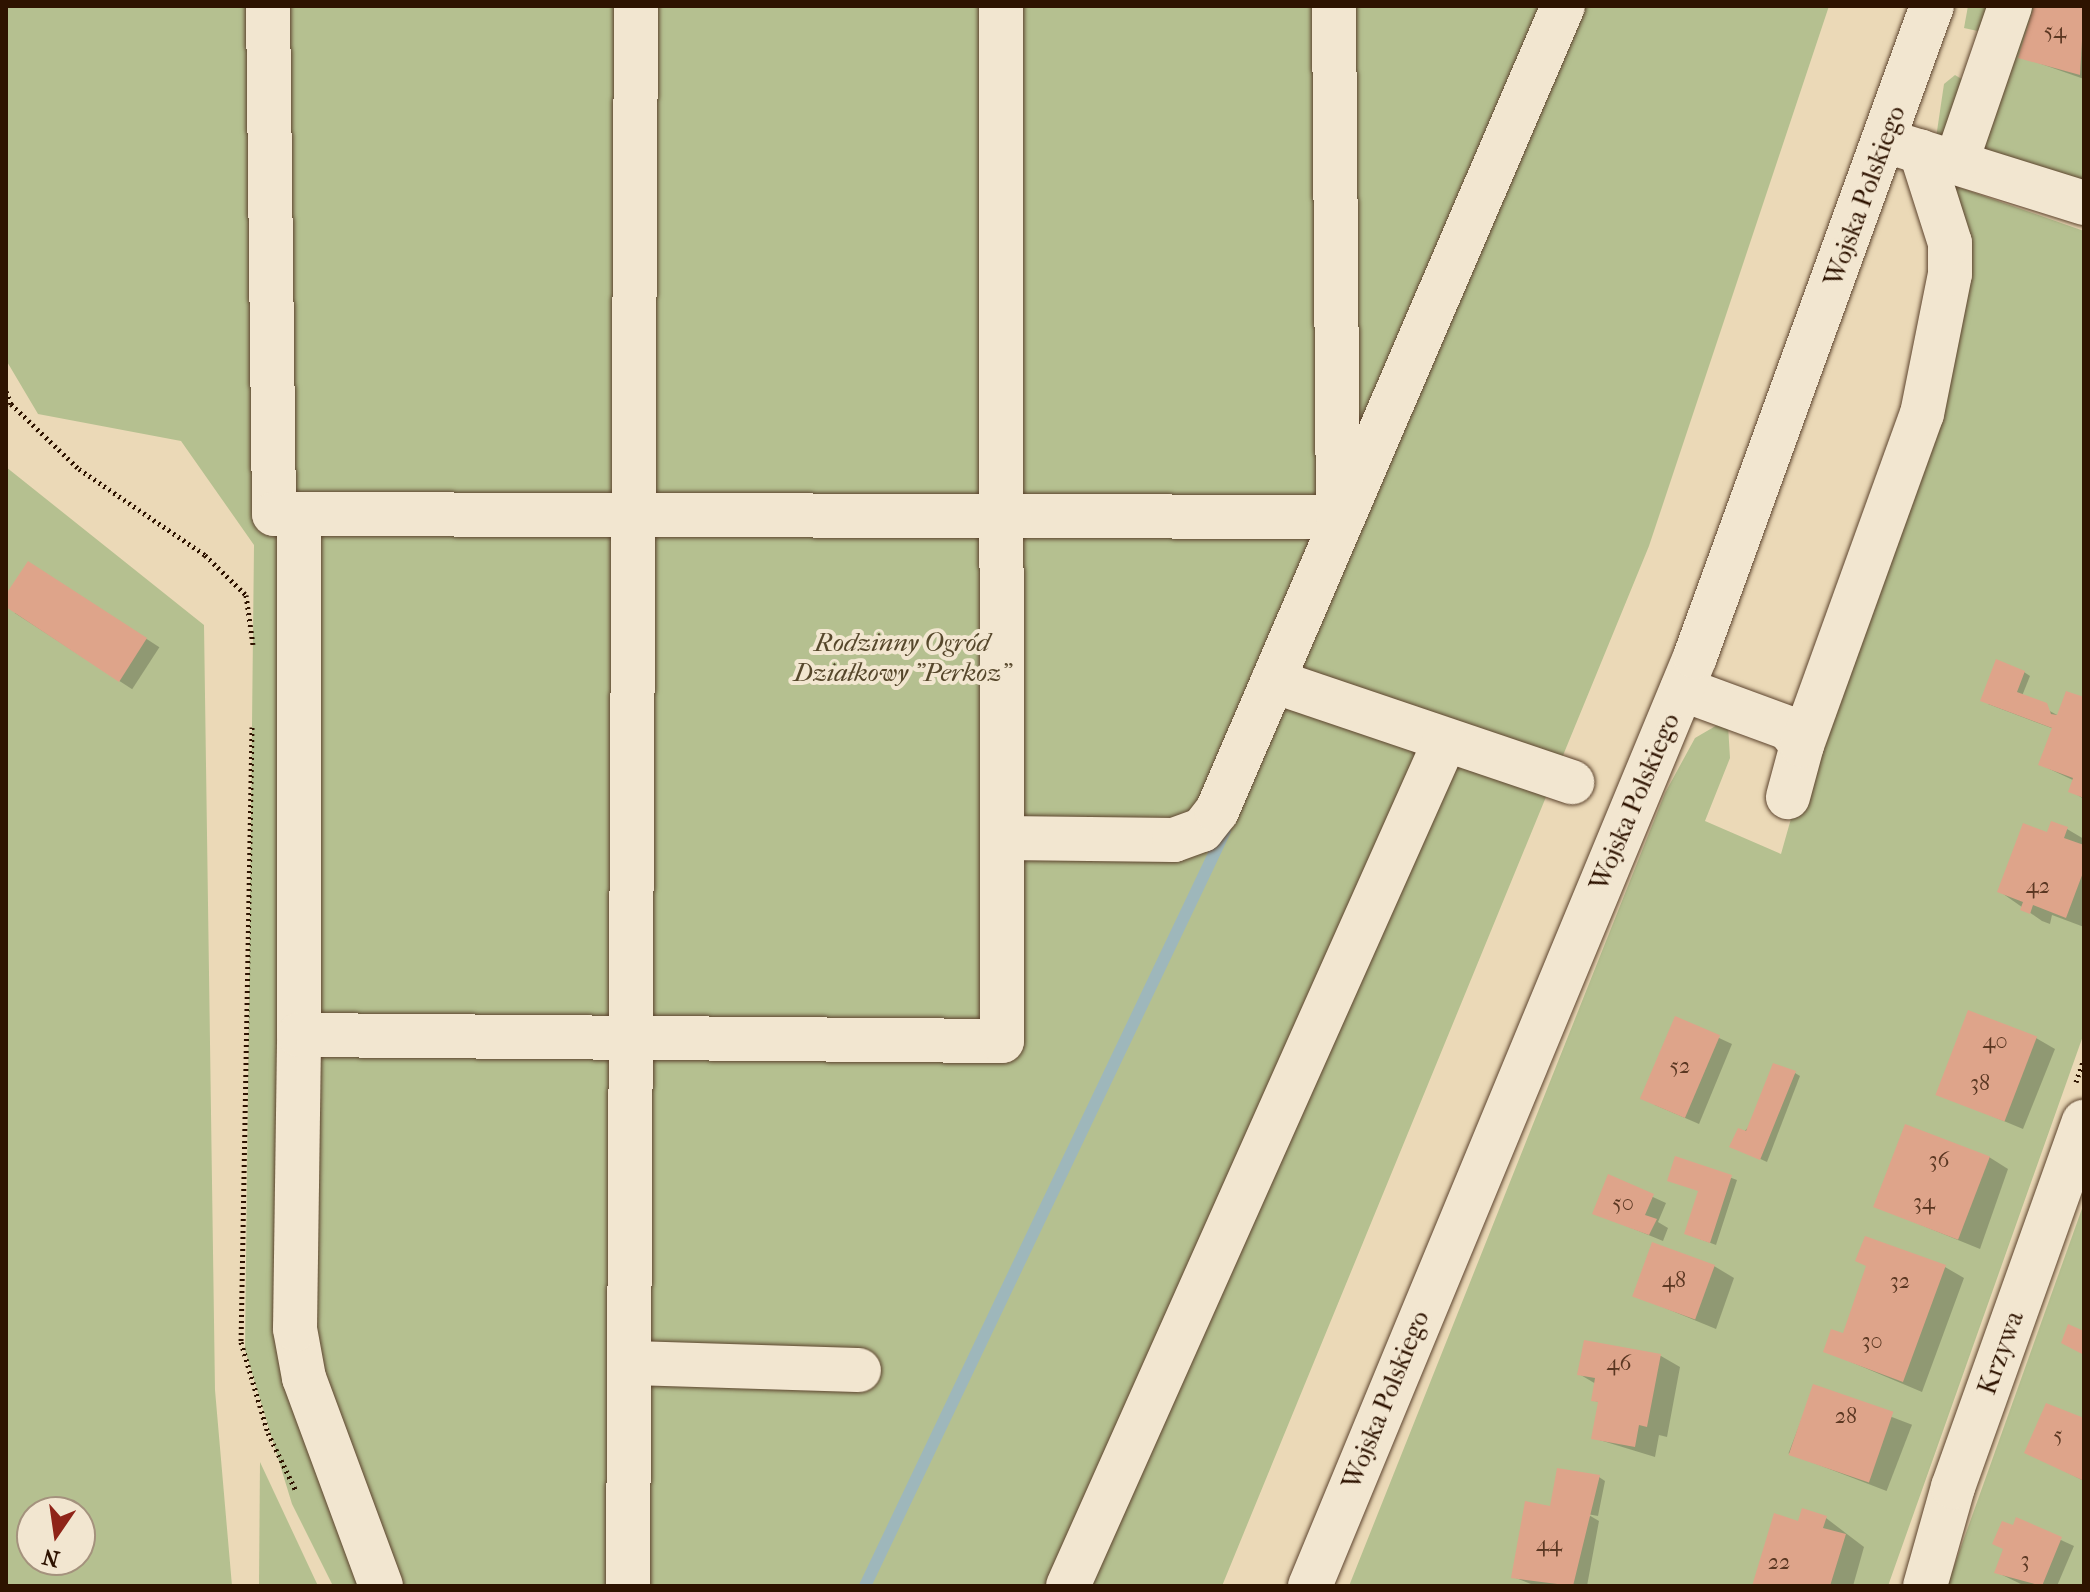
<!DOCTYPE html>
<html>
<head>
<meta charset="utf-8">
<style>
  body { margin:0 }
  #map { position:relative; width:2090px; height:1592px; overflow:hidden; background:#ebd9b7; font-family:"IM FELL French Canon",serif }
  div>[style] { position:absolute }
  .green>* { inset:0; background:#b5c090 }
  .shadow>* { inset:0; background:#0003; transform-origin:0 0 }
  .stream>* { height:12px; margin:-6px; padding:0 6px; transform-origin:6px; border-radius:6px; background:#9eb7bb }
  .building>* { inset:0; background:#dea48a; transform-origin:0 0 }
  .path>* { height:5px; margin-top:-2.5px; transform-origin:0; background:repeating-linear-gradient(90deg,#2e1300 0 2px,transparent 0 6px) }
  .roads { filter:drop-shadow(0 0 2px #5d442e) drop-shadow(0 0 2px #5d442e) }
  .minor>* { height:44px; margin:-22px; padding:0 22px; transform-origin:22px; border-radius:22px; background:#f2e6d0 }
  span { translate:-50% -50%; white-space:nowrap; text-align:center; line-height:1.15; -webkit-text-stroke:8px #f2e6d0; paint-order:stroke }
  .number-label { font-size:22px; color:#5a3722 }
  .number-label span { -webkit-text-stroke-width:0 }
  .street-label { font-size:26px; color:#2e1300 }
  .park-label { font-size:26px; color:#56472b; font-style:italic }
  .frame { position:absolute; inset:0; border:8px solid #2e1300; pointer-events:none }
  .north { position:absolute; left:16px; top:1496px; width:80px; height:80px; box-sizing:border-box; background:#f2e6d0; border:2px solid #a4927d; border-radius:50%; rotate:193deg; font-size:22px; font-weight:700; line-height:32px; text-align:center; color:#2e1300 }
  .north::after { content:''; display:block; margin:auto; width:28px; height:36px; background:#8f2418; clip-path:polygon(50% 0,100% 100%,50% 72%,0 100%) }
</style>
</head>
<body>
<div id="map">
  <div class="green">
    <div style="clip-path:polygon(6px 6px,1829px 6px,1649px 546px,1222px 1586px,333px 1586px,292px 1504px,245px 1350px,254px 545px,181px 441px,38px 414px,6px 360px)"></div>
    <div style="clip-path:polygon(1968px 6px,1997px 6px,1982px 32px,1964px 28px)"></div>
    <div style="clip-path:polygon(2023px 6px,2084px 6px,2084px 190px,1981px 157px)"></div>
    <div style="clip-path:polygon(1955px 75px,1968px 83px,1956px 141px,1936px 138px,1944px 84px)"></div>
    <div style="clip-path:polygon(1955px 186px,2084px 231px,2084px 1033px,1888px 1586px,1349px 1586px,1665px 793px,1695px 738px,1719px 724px,1728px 725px,1730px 758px,1705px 821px,1781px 854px,1820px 716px,1965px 290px)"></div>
    <div style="clip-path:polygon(evenodd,6px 467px,204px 625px,215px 1390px,232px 1586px,6px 1586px,6px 467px,32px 1512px,80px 1512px,80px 1560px,32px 1560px,32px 1512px)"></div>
    <div style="clip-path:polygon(2084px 1203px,2084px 1586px,1947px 1586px)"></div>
    <div style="clip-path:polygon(260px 1462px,318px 1586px,259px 1586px)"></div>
  </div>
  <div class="shadow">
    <div style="clip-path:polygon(2036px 6px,2084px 6px,2084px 79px,2021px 57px)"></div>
    <div style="left:42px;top:571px;width:140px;height:50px;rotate:33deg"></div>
    <div style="clip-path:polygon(2024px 672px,2030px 676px,2022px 696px,2059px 716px,2084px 700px,2084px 799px,2071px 791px,2075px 781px,2041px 765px,2054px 729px,1988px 704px)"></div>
    <div style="clip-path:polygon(2067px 829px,2084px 839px,2084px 927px,2052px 915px,2050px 924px,2042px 921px,1999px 891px,2048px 834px)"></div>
    <div style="clip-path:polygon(1676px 1018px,1732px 1044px,1699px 1124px,1655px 1105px)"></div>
    <div style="clip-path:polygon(2036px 1038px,2055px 1049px,2023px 1129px,1939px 1094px)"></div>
    <div style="clip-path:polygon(1795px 1073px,1800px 1076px,1767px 1162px,1732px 1146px)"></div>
    <div style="clip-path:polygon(1989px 1157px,2008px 1169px,1980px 1249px,1877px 1207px)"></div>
    <div style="clip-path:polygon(1677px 1158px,1737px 1180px,1716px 1245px,1692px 1236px,1700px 1191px)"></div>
    <div style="clip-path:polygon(1609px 1177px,1666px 1203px,1658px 1222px,1668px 1228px,1663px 1241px,1595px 1213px)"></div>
    <div style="clip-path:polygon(1714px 1266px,1734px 1278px,1716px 1329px,1636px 1296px)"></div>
    <div style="clip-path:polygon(1868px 1266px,1945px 1267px,1964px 1278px,1922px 1392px,1825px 1351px,1844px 1335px)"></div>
    <div style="clip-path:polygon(1585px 1342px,1661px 1356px,1680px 1367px,1667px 1437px,1659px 1435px,1655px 1457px,1593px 1438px,1600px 1403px,1593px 1400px,1596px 1384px,1579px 1374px)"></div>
    <div style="left:1814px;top:1387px;width:105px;height:71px;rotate:21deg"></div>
    <div style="clip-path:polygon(2048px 1406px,2084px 1421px,2084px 1481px,2027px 1452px)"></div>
    <div style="clip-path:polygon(1599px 1477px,1605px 1481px,1598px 1516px,1587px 1514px,1599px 1521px,1587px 1586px,1536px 1586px,1513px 1577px,1552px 1508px)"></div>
    <div style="clip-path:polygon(1826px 1518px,1864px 1547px,1853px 1586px,1754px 1586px,1800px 1523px)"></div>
    <div style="clip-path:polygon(2017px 1520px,2074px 1546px,2057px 1586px,2025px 1586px,1996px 1572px)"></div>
  </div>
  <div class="stream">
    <div style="left:865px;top:1586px;width:836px;rotate:-64.51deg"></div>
  </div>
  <div class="building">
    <div style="clip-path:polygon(2034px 6px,2084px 6px,2080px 75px,2018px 58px)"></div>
    <div style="clip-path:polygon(28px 561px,147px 638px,119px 682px,6px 607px,6px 594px)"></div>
    <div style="clip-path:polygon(1996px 659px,2025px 671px,2017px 692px,2047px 703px,2051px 714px,2057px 715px,2066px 691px,2084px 697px,2084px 798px,2068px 792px,2073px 778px,2038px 765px,2052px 728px,1980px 701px)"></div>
    <div style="clip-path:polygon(2051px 821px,2068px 827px,2064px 838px,2084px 845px,2084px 870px,2066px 918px,2033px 905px,2030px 914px,2020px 910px,2023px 902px,1997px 892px,2023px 823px,2047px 832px)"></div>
    <div style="left:1968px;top:1010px;width:74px;height:91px;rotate:21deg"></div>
    <div style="left:1675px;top:1016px;width:49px;height:90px;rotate:23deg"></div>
    <div style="clip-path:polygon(1773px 1063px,1796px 1071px,1760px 1160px,1729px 1147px,1738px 1128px,1746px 1131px)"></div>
    <div style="left:1905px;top:1124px;width:91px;height:89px;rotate:21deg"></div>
    <div style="clip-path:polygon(1675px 1156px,1732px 1175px,1710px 1243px,1684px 1234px,1698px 1191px,1667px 1181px)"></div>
    <div style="clip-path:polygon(1608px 1174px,1654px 1194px,1645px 1215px,1657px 1219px,1649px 1235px,1592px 1214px)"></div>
    <div style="clip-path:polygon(1865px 1236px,1946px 1265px,1903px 1382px,1823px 1352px,1831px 1329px,1843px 1333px,1855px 1298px,1866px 1266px,1855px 1261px)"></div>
    <div style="left:1652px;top:1242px;width:67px;height:58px;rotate:20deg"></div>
    <div style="clip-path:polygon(2068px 1324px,2084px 1331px,2084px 1355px,2061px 1343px)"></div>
    <div style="clip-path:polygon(1584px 1340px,1661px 1354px,1647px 1427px,1639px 1425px,1635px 1447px,1591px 1439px,1598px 1402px,1591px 1401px,1595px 1378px,1577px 1375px)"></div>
    <div style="left:1813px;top:1384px;width:85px;height:75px;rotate:19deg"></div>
    <div style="clip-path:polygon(2046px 1403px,2084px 1418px,2082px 1480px,2024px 1453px)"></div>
    <div style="clip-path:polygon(1557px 1468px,1600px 1475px,1573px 1586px,1511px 1578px,1525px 1501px,1550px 1506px)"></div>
    <div style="clip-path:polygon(1802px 1508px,1827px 1516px,1823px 1528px,1846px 1534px,1830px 1586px,1752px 1586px,1774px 1513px,1798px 1521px)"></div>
    <div style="clip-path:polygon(2016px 1517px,2062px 1537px,2042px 1586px,1994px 1573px,2003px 1549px,1992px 1544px,2002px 1521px,2013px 1525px)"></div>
  </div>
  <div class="path">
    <div style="left:6px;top:391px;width:14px;rotate:69deg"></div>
    <div style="left:11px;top:404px;width:94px;rotate:43.7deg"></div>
    <div style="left:79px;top:469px;width:153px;rotate:34.3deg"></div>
    <div style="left:205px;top:555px;width:57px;rotate:44.3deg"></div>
    <div style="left:246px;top:595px;width:50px;rotate:82deg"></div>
    <div style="left:252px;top:727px;width:615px;rotate:91.02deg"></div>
    <div style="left:241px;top:1342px;width:95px;rotate:73.5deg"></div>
    <div style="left:268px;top:1433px;width:64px;rotate:64.2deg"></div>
    <div style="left:2076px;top:1082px;width:24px;rotate:-71deg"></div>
  </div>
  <div class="roads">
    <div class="minor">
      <div style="left:268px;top:6px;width:508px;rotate:89.32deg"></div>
      <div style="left:274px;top:514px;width:1064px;rotate:0.16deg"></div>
      <div style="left:1334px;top:6px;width:511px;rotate:89.55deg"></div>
      <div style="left:1902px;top:146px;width:191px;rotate:17.4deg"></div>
      <div style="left:1956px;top:163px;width:166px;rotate:-71deg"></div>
      <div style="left:299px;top:514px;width:521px;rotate:90deg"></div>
      <div style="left:1273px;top:681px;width:316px;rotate:18.7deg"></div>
      <div style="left:1682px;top:689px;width:113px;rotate:20.2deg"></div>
      <div style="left:1788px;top:728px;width:22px;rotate:51deg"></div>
      <div style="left:1802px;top:745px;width:54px;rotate:105.1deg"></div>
      <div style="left:1802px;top:745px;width:352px;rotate:-70.1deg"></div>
      <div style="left:1922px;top:414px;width:143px;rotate:-78.7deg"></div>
      <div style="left:1950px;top:274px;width:31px;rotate:-90deg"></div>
      <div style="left:1950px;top:243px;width:96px;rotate:-107.7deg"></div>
      <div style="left:1005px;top:838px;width:169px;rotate:0.7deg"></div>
      <div style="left:1174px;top:840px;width:30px;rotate:-20deg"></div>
      <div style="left:1202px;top:830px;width:24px;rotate:-52deg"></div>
      <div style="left:1217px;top:811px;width:876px;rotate:-66.74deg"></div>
      <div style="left:631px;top:1363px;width:228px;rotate:1.8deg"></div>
      <div style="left:381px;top:1586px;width:222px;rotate:-110.3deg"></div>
      <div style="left:304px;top:1378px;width:50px;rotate:-100.4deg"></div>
      <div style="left:295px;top:1329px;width:294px;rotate:-89.2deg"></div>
      <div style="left:299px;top:1035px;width:703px;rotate:0.49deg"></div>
      <div style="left:1002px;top:1041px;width:1035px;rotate:-90.06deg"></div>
      <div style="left:628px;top:1586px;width:1580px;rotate:-89.71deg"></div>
      <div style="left:1068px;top:1586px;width:925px;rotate:-65.96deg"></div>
      <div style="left:1310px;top:1586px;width:1006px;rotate:-67.49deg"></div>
      <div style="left:1695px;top:657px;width:693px;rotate:-70deg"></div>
      <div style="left:1925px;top:1586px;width:103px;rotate:-74.2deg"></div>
      <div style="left:1953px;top:1487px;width:388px;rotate:-70.3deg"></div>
    </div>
  </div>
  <div class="number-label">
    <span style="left:2055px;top:32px">54</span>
    <span style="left:2038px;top:887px">42</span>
    <span style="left:1995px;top:1042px">40</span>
    <span style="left:1680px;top:1067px">52</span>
    <span style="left:1980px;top:1084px">38</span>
    <span style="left:1939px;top:1161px">36</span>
    <span style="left:1924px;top:1203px">34</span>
    <span style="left:1623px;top:1204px">50</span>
    <span style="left:1674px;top:1281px">48</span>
    <span style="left:1900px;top:1282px">32</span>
    <span style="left:1872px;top:1342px">30</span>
    <span style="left:1619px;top:1364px">46</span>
    <span style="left:1846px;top:1417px">28</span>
    <span style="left:2058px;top:1436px">5</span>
    <span style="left:1549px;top:1545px">44</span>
    <span style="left:2025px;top:1561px">3</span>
    <span style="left:1779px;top:1563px">22</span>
  </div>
  <div class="street-label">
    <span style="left:1865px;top:196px;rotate:-70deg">Wojska Polskiego</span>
    <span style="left:1635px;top:802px;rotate:-67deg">Wojska Polskiego</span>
    <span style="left:2001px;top:1353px;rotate:-70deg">Krzywa</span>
    <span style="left:1386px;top:1400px;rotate:-68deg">Wojska Polskiego</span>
  </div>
  <div class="park-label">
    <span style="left:902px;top:658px">Rodzinny Ogród<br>Działkowy "Perkoz"</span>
  </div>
  <div class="frame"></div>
  <div class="north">N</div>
</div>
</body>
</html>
